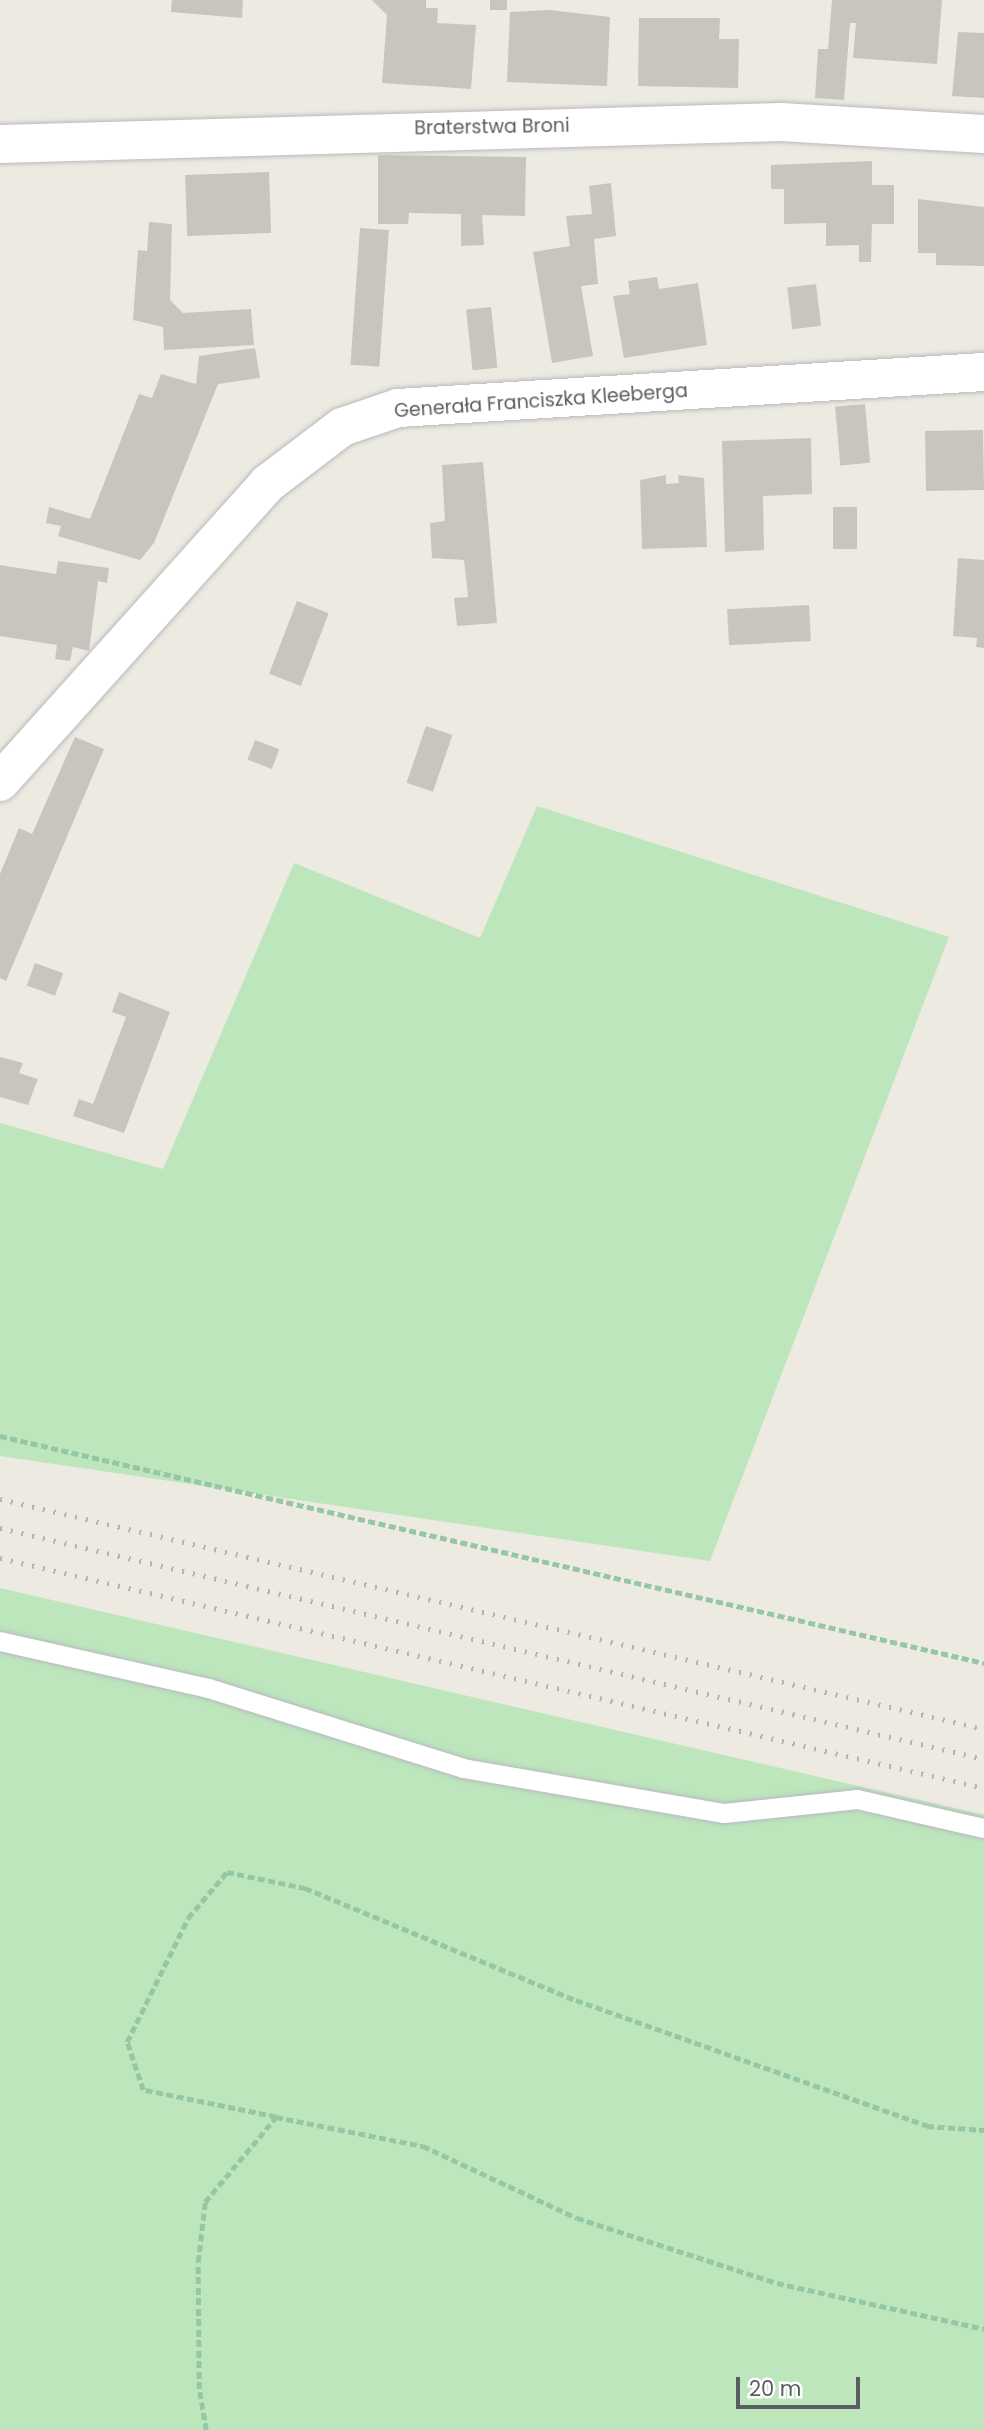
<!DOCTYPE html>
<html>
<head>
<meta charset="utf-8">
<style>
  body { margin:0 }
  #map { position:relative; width:984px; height:2430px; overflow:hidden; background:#edebe1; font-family:Poppins,sans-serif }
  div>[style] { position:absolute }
  .green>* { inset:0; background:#bde6bd }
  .building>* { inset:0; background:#c8c5be; transform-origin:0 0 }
  .path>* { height:4.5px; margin-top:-2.25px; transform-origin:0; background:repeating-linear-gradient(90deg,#95c7a4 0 7px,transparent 0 10.5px) }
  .roads { filter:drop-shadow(0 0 2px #b7babf) drop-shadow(0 0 2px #b7babf) }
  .lane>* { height:19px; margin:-9.5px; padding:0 9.5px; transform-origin:9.5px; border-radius:9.5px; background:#fff }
  .street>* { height:38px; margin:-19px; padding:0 19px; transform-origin:19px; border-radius:19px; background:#fff }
  .rail>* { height:5px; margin-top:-2.5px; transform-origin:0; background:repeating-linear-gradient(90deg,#b3b4b4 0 2px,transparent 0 11px) }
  span { translate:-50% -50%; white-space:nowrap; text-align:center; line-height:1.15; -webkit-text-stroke:5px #fff; paint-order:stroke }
  .street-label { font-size:19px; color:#5a5e63 }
  .scale { position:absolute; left:736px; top:2377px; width:124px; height:32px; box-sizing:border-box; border:4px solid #5a5e63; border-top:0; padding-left:9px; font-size:21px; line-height:24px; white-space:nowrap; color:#5a5e63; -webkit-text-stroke:5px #fff; paint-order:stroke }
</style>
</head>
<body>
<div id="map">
  <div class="green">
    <div style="clip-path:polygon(537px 806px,949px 937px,710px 1561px,0 1456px,0 1123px,163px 1169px,294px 863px,480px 938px)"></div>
    <div style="clip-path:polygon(0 1588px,984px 1815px,984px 2430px,0 2430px)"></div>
  </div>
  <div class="building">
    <div style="clip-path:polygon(172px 0,243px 0,242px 18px,171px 12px)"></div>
    <div style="clip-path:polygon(372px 0,426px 0,426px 8px,438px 8px,437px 23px,476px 25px,471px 89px,382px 83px,387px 15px)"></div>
    <div style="left:490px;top:0;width:17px;height:10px"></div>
    <div style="clip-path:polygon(832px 0,942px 0,937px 64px,853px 58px,856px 23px,850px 23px,844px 100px,815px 98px,818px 49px,828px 49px)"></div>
    <div style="clip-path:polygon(550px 10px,610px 17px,607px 86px,507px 82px,510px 12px)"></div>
    <div style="clip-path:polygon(639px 18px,720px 18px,719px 39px,739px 39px,738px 88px,638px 86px)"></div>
    <div style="clip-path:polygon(958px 32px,984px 33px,984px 98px,952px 96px)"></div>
    <div style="clip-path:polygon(378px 155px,526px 157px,525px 216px,482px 215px,484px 245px,461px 246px,461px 214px,409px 213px,408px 224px,378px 224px)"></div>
    <div style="clip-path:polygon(872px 161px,872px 185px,894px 185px,894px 224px,872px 224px,871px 262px,859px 262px,859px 245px,826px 246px,826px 223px,784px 224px,784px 189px,771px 189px,771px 165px)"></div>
    <div style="left:269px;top:172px;width:61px;height:84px;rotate:88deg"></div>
    <div style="clip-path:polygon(611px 183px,616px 236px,594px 239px,598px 284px,581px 286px,593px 356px,552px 363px,533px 252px,570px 246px,566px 216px,592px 214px,589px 186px)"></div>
    <div style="clip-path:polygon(918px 199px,984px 207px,984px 266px,936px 265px,936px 253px,918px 253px)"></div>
    <div style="clip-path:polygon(149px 222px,172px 224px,170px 300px,183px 313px,251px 309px,254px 345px,164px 350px,163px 327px,133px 320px,138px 250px,147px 251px)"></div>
    <div style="left:360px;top:228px;width:29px;height:137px;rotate:4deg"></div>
    <div style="clip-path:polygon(657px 277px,659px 289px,698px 283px,707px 345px,624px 358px,613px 296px,630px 294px,628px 281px)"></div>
    <div style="left:816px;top:284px;width:42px;height:29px;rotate:83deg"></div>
    <div style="left:491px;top:307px;width:61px;height:25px;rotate:84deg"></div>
    <div style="clip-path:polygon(255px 348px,260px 378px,218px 384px,154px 543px,140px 560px,58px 536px,61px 526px,46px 523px,49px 507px,90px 519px,139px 394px,152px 398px,161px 374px,196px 384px,199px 356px)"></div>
    <div style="left:865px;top:404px;width:59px;height:30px;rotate:85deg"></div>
    <div style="left:983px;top:430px;width:60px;height:58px;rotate:89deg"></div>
    <div style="clip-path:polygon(811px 438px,812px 494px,763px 496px,764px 550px,725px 552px,722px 441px)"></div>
    <div style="clip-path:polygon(483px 462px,497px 623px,457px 626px,454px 598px,468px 597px,464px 560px,432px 558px,430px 523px,445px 521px,442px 465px)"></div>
    <div style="clip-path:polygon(666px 475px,666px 484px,679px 483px,678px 475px,704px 478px,707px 547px,642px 549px,640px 480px)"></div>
    <div style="left:857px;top:507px;width:42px;height:24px;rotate:90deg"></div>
    <div style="clip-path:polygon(958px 558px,984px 560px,984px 648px,976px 647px,977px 638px,953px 636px)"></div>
    <div style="clip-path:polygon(58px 561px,109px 568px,107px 583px,98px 581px,89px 651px,73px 647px,70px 661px,55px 659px,57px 645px,0 636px,0 565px,56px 574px)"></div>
    <div style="left:297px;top:601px;width:34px;height:78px;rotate:21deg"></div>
    <div style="left:809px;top:605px;width:36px;height:82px;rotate:87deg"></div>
    <div style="left:426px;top:726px;width:28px;height:60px;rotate:19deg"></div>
    <div style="clip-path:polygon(75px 737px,104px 749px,6px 981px,0 978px,0 874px,19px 828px,32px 834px)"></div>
    <div style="left:255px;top:740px;width:26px;height:21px;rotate:21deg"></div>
    <div style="left:35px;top:963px;width:30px;height:24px;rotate:20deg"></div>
    <div style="clip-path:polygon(119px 992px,170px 1012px,124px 1133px,73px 1116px,79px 1099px,93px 1104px,126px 1017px,112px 1012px)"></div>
    <div style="clip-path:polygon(0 1057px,23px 1063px,19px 1073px,38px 1079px,28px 1105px,0 1097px)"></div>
  </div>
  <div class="path">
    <div style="left:0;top:1436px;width:1010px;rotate:12.99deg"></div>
    <div style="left:276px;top:2117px;width:150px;rotate:11.2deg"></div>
    <div style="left:423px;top:2146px;width:170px;rotate:25.1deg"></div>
    <div style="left:577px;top:2218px;width:210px;rotate:18deg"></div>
    <div style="left:777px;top:2283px;width:212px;rotate:12.5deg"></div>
    <div style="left:206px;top:2430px;width:42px;rotate:-99.7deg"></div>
    <div style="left:199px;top:2389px;width:127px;rotate:-90.5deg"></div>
    <div style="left:198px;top:2262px;width:60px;rotate:-83.3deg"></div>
    <div style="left:205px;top:2202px;width:111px;rotate:-50.1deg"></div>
    <div style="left:276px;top:2117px;width:136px;rotate:-168.5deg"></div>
    <div style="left:143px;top:2090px;width:51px;rotate:-108.4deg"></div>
    <div style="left:127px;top:2042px;width:138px;rotate:-63.8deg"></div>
    <div style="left:188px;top:1918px;width:60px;rotate:-49.7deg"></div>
    <div style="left:227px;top:1872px;width:80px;rotate:11.6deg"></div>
    <div style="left:305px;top:1888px;width:293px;rotate:22.5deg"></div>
    <div style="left:576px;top:2000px;width:373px;rotate:19.7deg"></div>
    <div style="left:927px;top:2126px;width:57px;rotate:4deg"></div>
  </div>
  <div class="roads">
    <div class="lane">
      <div style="left:0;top:1641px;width:213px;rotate:12.7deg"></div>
      <div style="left:208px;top:1688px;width:267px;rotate:17.4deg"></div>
      <div style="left:463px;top:1768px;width:265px;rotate:9.8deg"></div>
      <div style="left:724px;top:1813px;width:134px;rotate:-6deg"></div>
      <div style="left:857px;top:1799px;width:130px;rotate:12.9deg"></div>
    </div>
    <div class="street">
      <div style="left:0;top:144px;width:781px;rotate:-1.61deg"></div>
      <div style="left:781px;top:122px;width:203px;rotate:3.4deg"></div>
      <div style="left:0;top:782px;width:400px;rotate:-48.1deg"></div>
      <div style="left:267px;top:484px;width:94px;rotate:-37.2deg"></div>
      <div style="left:342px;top:427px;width:59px;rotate:-18.7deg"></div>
      <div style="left:398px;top:408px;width:587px;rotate:-3.52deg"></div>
    </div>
  </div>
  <div class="rail">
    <div style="left:0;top:1499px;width:1011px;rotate:13.16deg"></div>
    <div style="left:0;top:1528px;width:1011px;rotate:13.21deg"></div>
    <div style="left:0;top:1558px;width:1011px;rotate:13.16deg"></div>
  </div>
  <div class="street-label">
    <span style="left:492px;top:127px;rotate:-1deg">Braterstwa Broni</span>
    <span style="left:541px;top:401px;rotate:-4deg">Generała Franciszka Kleeberga</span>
  </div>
  <div class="scale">20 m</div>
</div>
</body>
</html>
